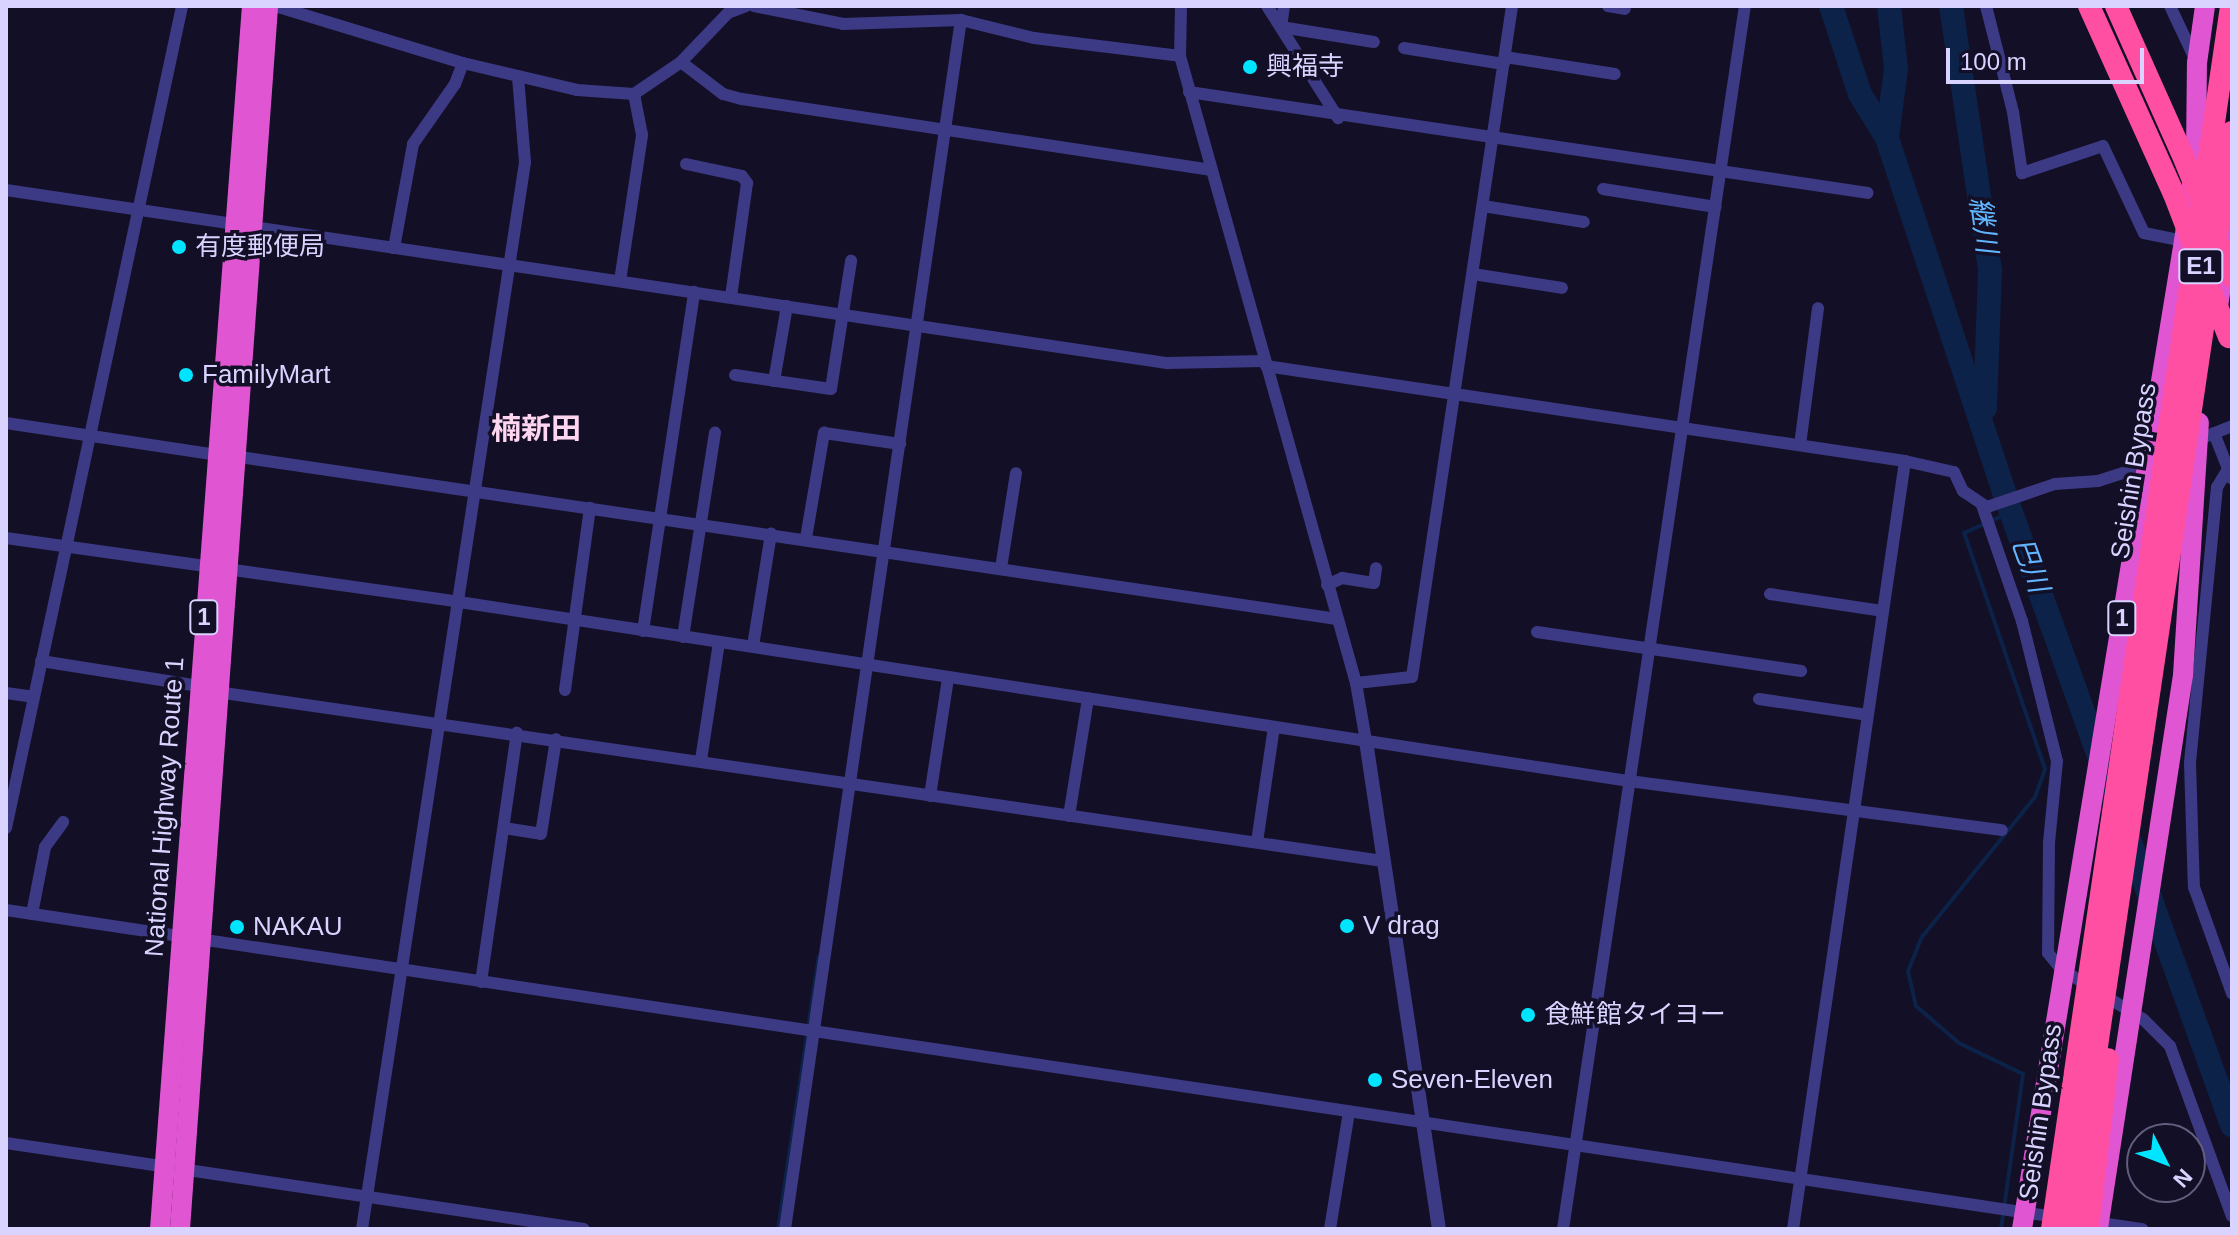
<!DOCTYPE html>
<html>
<head>
<meta charset="utf-8">
<style>
  body { margin:0 }
  #map { position:relative; width:2238px; height:1235px; overflow:hidden; background:#130f26; font-family:Helvetica,"Noto Sans JP",sans-serif }
  div>[style] { position:absolute }
  .stream>* { height:4px; margin:-2px; padding:0 2px; transform-origin:2px; border-radius:2px; background:#0c2248 }
  .river>* { height:24px; margin:-12px; padding:0 12px; transform-origin:12px; border-radius:12px; background:#0c2248 }
  .minor>* { height:12px; margin:-6px; padding:0 6px; transform-origin:6px; border-radius:6px; background:#3d3a85 }
  .tertiary>* { height:14px; margin:-7px; padding:0 7px; transform-origin:7px; border-radius:7px; background:#3d3a85 }
  .trunk>* { height:20px; margin:-10px; padding:0 10px; transform-origin:10px; border-radius:10px; background:#e055d1 }
  .motorway>* { height:22px; margin:-11px; padding:0 11px; transform-origin:11px; border-radius:11px; background:#ff4fa3 }
  .motorway-bridge>* { height:22px; margin:-11px; padding:0 11px; transform-origin:11px; border-radius:11px; background:#ff4fa3 }
  .dots>* { width:22px; height:22px; translate:-50% -50%; box-sizing:border-box; border:4px solid #130f26; border-radius:50% }
  span { translate:-50% -50%; white-space:nowrap; text-align:center; line-height:1.15; -webkit-text-stroke:7px #130f26; paint-order:stroke }
  .shield-label span { padding:2px 6px; background:#130f26; border:2px solid; border-radius:6px; -webkit-text-stroke-width:0 }
  .shield-label { font-size:24px; color:#d9d4ff; font-weight:700 }
  .poi-label { font-size:26px; color:#d9d4ff }
  .left { translate:0 -50%; text-align:left }
  .street-label { font-size:26px; color:#d9d4ff }
  .water-label { font-size:28px; color:#62b6ff; font-style:italic }
  .quarter-label { font-size:30px; color:#ffd6f0; font-weight:700 }
  .frame { position:absolute; inset:0; border:8px solid #d9d4ff; pointer-events:none }
  .north { position:absolute; left:2126px; top:1123px; width:80px; height:80px; box-sizing:border-box; background:#130f26; border:2px solid #625e7d; border-radius:50%; rotate:132deg; font-size:22px; font-weight:700; line-height:32px; text-align:center; color:#d9d4ff }
  .north::after { content:''; display:block; margin:auto; width:28px; height:36px; background:#00e5ff; clip-path:polygon(50% 0,100% 100%,50% 72%,0 100%) }
  .scale { position:absolute; left:1946px; top:48px; width:198px; height:36px; box-sizing:border-box; border:4px solid #d9d4ff; border-top:0; padding-left:10px; font-size:24px; line-height:28px; white-space:nowrap; color:#d9d4ff; -webkit-text-stroke:6px #130f26; paint-order:stroke }
</style>
</head>
<body>
<div id="map">
  <div class="stream">
    <div style="left:778px;top:1229px;width:276px;rotate:-81.5deg"></div>
    <div style="left:2001px;top:1229px;width:157px;rotate:-81.9deg"></div>
    <div style="left:2023px;top:1074px;width:71px;rotate:-154.2deg"></div>
    <div style="left:1959px;top:1043px;width:57px;rotate:-139.3deg"></div>
    <div style="left:1916px;top:1006px;width:36px;rotate:-103deg"></div>
    <div style="left:1908px;top:971px;width:37px;rotate:-68deg"></div>
    <div style="left:1922px;top:937px;width:180px;rotate:-51.1deg"></div>
    <div style="left:2035px;top:797px;width:30px;rotate:-70deg"></div>
    <div style="left:2045px;top:769px;width:250px;rotate:-108.9deg"></div>
    <div style="left:1964px;top:533px;width:51px;rotate:-24.1deg"></div>
  </div>
  <div class="river">
    <div style="left:1831px;top:6px;width:93px;rotate:71.8deg"></div>
    <div style="left:1860px;top:94px;width:52px;rotate:58.5deg"></div>
    <div style="left:1887px;top:138px;width:394px;rotate:71.7deg"></div>
    <div style="left:2011px;top:512px;width:652px;rotate:70.17deg"></div>
    <div style="left:1951px;top:6px;width:268px;rotate:81.6deg"></div>
    <div style="left:1990px;top:271px;width:137px;rotate:92.1deg"></div>
    <div style="left:1887px;top:138px;width:70px;rotate:-82.6deg"></div>
    <div style="left:1896px;top:69px;width:63px;rotate:-96.3deg"></div>
  </div>
  <div class="minor">
    <div style="left:275px;top:6px;width:196px;rotate:16.9deg"></div>
    <div style="left:463px;top:63px;width:117px;rotate:13.3deg"></div>
    <div style="left:577px;top:90px;width:57px;rotate:4deg"></div>
    <div style="left:634px;top:94px;width:57px;rotate:-34.2deg"></div>
    <div style="left:681px;top:62px;width:68px;rotate:-46.2deg"></div>
    <div style="left:728px;top:13px;width:19px;rotate:-21deg"></div>
    <div style="left:754px;top:6px;width:91px;rotate:11.4deg"></div>
    <div style="left:843px;top:24px;width:118px;rotate:-1.9deg"></div>
    <div style="left:961px;top:20px;width:75px;rotate:13.9deg"></div>
    <div style="left:1034px;top:38px;width:147px;rotate:7deg"></div>
    <div style="left:1181px;top:6px;width:50px;rotate:91.1deg"></div>
    <div style="left:1180px;top:56px;width:651px;rotate:74.32deg"></div>
    <div style="left:1356px;top:683px;width:59px;rotate:80.2deg"></div>
    <div style="left:1267px;top:6px;width:133px;rotate:57.6deg"></div>
    <div style="left:1284px;top:6px;width:21px;rotate:98deg"></div>
    <div style="left:1281px;top:27px;width:94px;rotate:9.2deg"></div>
    <div style="left:1608px;top:6px;width:17px;rotate:10deg"></div>
    <div style="left:1986px;top:6px;width:109px;rotate:75.7deg"></div>
    <div style="left:2013px;top:112px;width:62px;rotate:81.6deg"></div>
    <div style="left:2022px;top:173px;width:85px;rotate:-18.4deg"></div>
    <div style="left:2103px;top:146px;width:96px;rotate:64.8deg"></div>
    <div style="left:2144px;top:233px;width:41px;rotate:11.3deg"></div>
    <div style="left:2170px;top:6px;width:61px;rotate:64.7deg"></div>
    <div style="left:1404px;top:48px;width:101px;rotate:9.1deg"></div>
    <div style="left:1505px;top:57px;width:111px;rotate:8.8deg"></div>
    <div style="left:681px;top:62px;width:53px;rotate:37.3deg"></div>
    <div style="left:723px;top:94px;width:20px;rotate:15deg"></div>
    <div style="left:742px;top:99px;width:475px;rotate:8.6deg"></div>
    <div style="left:1189px;top:92px;width:686px;rotate:8.46deg"></div>
    <div style="left:686px;top:164px;width:57px;rotate:12.1deg"></div>
    <div style="left:742px;top:176px;width:9px;rotate:54deg"></div>
    <div style="left:747px;top:183px;width:115px;rotate:98deg"></div>
    <div style="left:1603px;top:189px;width:114px;rotate:9.1deg"></div>
    <div style="left:6px;top:190px;width:1174px;rotate:8.48deg"></div>
    <div style="left:1167px;top:363px;width:97px;rotate:-1.2deg"></div>
    <div style="left:1483px;top:206px;width:102px;rotate:9deg"></div>
    <div style="left:394px;top:248px;width:106px;rotate:-79.6deg"></div>
    <div style="left:413px;top:144px;width:73px;rotate:-55deg"></div>
    <div style="left:455px;top:84px;width:22px;rotate:-69deg"></div>
    <div style="left:1473px;top:274px;width:90px;rotate:8.9deg"></div>
    <div style="left:620px;top:281px;width:148px;rotate:-81.4deg"></div>
    <div style="left:642px;top:135px;width:42px;rotate:-101deg"></div>
    <div style="left:1266px;top:366px;width:646px;rotate:8.46deg"></div>
    <div style="left:1905px;top:461px;width:50px;rotate:12.7deg"></div>
    <div style="left:1954px;top:472px;width:21px;rotate:65deg"></div>
    <div style="left:1963px;top:491px;width:29px;rotate:34deg"></div>
    <div style="left:1987px;top:507px;width:72px;rotate:-18.7deg"></div>
    <div style="left:2055px;top:484px;width:43px;rotate:-4deg"></div>
    <div style="left:2098px;top:481px;width:56px;rotate:-17.8deg"></div>
    <div style="left:735px;top:375px;width:97px;rotate:8.3deg"></div>
    <div style="left:831px;top:389px;width:130px;rotate:-81.1deg"></div>
    <div style="left:774px;top:381px;width:76px;rotate:-80.2deg"></div>
    <div style="left:6px;top:423px;width:213px;rotate:8.6deg"></div>
    <div style="left:2214px;top:433px;width:49px;rotate:68.6deg"></div>
    <div style="left:2195px;top:441px;width:40px;rotate:-22deg"></div>
    <div style="left:1800px;top:445px;width:138px;rotate:-82.5deg"></div>
    <div style="left:233px;top:456px;width:1116px;rotate:8.4deg"></div>
    <div style="left:2228px;top:469px;width:21px;rotate:121deg"></div>
    <div style="left:2217px;top:487px;width:277px;rotate:95.6deg"></div>
    <div style="left:2190px;top:763px;width:124px;rotate:88.2deg"></div>
    <div style="left:2194px;top:887px;width:113px;rotate:70.3deg"></div>
    <div style="left:1982px;top:505px;width:123px;rotate:71deg"></div>
    <div style="left:2022px;top:621px;width:144px;rotate:76deg"></div>
    <div style="left:2057px;top:761px;width:82px;rotate:95.6deg"></div>
    <div style="left:2049px;top:843px;width:110px;rotate:90.5deg"></div>
    <div style="left:2048px;top:953px;width:21px;rotate:51deg"></div>
    <div style="left:2061px;top:969px;width:96px;rotate:31.4deg"></div>
    <div style="left:2143px;top:1019px;width:38px;rotate:45deg"></div>
    <div style="left:2170px;top:1046px;width:181px;rotate:70deg"></div>
    <div style="left:6px;top:538px;width:457px;rotate:8deg"></div>
    <div style="left:459px;top:602px;width:1184px;rotate:8.7deg"></div>
    <div style="left:1629px;top:781px;width:376px;rotate:7.5deg"></div>
    <div style="left:806px;top:538px;width:107px;rotate:-80.3deg"></div>
    <div style="left:824px;top:433px;width:77px;rotate:8.2deg"></div>
    <div style="left:1001px;top:568px;width:96px;rotate:-81deg"></div>
    <div style="left:1327px;top:585px;width:17px;rotate:-25deg"></div>
    <div style="left:1342px;top:578px;width:32px;rotate:9deg"></div>
    <div style="left:1374px;top:583px;width:15px;rotate:-82deg"></div>
    <div style="left:1770px;top:594px;width:113px;rotate:8.6deg"></div>
    <div style="left:643px;top:631px;width:343px;rotate:-81.4deg"></div>
    <div style="left:1537px;top:632px;width:267px;rotate:8.4deg"></div>
    <div style="left:683px;top:637px;width:207px;rotate:-81.1deg"></div>
    <div style="left:753px;top:646px;width:114px;rotate:-80.9deg"></div>
    <div style="left:41px;top:661px;width:160px;rotate:9deg"></div>
    <div style="left:1356px;top:683px;width:56px;rotate:-6.1deg"></div>
    <div style="left:1412px;top:677px;width:678px;rotate:-81.52deg"></div>
    <div style="left:565px;top:690px;width:184px;rotate:-82.2deg"></div>
    <div style="left:217px;top:692px;width:1178px;rotate:8.25deg"></div>
    <div style="left:6px;top:693px;width:27px;rotate:8deg"></div>
    <div style="left:1759px;top:699px;width:109px;rotate:8.4deg"></div>
    <div style="left:701px;top:760px;width:119px;rotate:-81.3deg"></div>
    <div style="left:930px;top:796px;width:119px;rotate:-81.3deg"></div>
    <div style="left:1069px;top:816px;width:119px;rotate:-80.8deg"></div>
    <div style="left:6px;top:828px;width:841px;rotate:-77.91deg"></div>
    <div style="left:504px;top:828px;width:37px;rotate:9deg"></div>
    <div style="left:541px;top:834px;width:96px;rotate:-81deg"></div>
    <div style="left:1257px;top:842px;width:116px;rotate:-81.6deg"></div>
    <div style="left:6px;top:910px;width:2073px;rotate:8.52deg"></div>
    <div style="left:32px;top:914px;width:68px;rotate:-79deg"></div>
    <div style="left:45px;top:847px;width:31px;rotate:-54deg"></div>
    <div style="left:481px;top:982px;width:252px;rotate:-81.8deg"></div>
    <div style="left:6px;top:1143px;width:584px;rotate:8.46deg"></div>
    <div style="left:2094px;top:1222px;width:49px;rotate:8.3deg"></div>
    <div style="left:362px;top:1229px;width:1079px;rotate:-81.31deg"></div>
    <div style="left:525px;top:162px;width:86px;rotate:-94.7deg"></div>
    <div style="left:785px;top:1229px;width:1222px;rotate:-81.72deg"></div>
    <div style="left:1330px;top:1229px;width:119px;rotate:-80.8deg"></div>
    <div style="left:1563px;top:1229px;width:1236px;rotate:-81.54deg"></div>
    <div style="left:1793px;top:1229px;width:776px;rotate:-81.7deg"></div>
  </div>
  <div class="tertiary">
    <div style="left:1366px;top:741px;width:493px;rotate:81.5deg"></div>
  </div>
  <div class="trunk">
    <div style="left:2217px;top:313px;width:100px;rotate:-81.4deg"></div>
    <div style="left:2098px;top:1228px;width:559px;rotate:-81.26deg"></div>
    <div style="left:2183px;top:675px;width:253px;rotate:-86.4deg"></div>
    <div style="left:160px;top:1229px;width:1226px;rotate:-85.7deg"></div>
    <div style="left:180px;top:1229px;width:1226px;rotate:-85.88deg"></div>
    <div style="left:2022px;top:1229px;width:1001px;rotate:-80.69deg"></div>
    <div style="left:2184px;top:241px;width:88px;rotate:-82.1deg"></div>
    <div style="left:2196px;top:154px;width:91px;rotate:-89.4deg"></div>
    <div style="left:2197px;top:63px;width:58px;rotate:-82deg"></div>
  </div>
  <div class="motorway">
    <div style="left:2089px;top:6px;width:206px;rotate:65.7deg"></div>
    <div style="left:2116px;top:6px;width:159px;rotate:65.9deg"></div>
  </div>
  <div class="motorway-bridge">
    <div style="left:2181px;top:151px;width:55px;rotate:67.6deg"></div>
    <div style="left:2174px;top:194px;width:56px;rotate:69deg"></div>
    <div style="left:2216px;top:238px;width:42px;rotate:67.7deg"></div>
    <div style="left:2209px;top:286px;width:55px;rotate:68.6deg"></div>
    <div style="left:2052px;top:1229px;width:1236px;rotate:-81.67deg"></div>
    <div style="left:2070px;top:1229px;width:1109px;rotate:-81.6deg"></div>
    <div style="left:2088px;top:1229px;width:171px;rotate:-83.3deg"></div>
  </div>
  <div class="dots">
    <div style="left:1250px;top:67px;background:#00e5ff"></div>
    <div style="left:179px;top:247px;background:#00e5ff"></div>
    <div style="left:186px;top:375px;background:#00e5ff"></div>
    <div style="left:1347px;top:926px;background:#00e5ff"></div>
    <div style="left:237px;top:927px;background:#00e5ff"></div>
    <div style="left:1528px;top:1015px;background:#00e5ff"></div>
    <div style="left:1375px;top:1080px;background:#00e5ff"></div>
  </div>
  <div class="shield-label">
    <span style="left:2201px;top:266px">E1</span>
    <span style="left:204px;top:617px">1</span>
    <span style="left:2122px;top:618px">1</span>
  </div>
  <div class="poi-label">
    <span class="left" style="left:1266px;top:67px">興福寺</span>
    <span class="left" style="left:195px;top:247px">有度郵便局</span>
    <span class="left" style="left:202px;top:375px">FamilyMart</span>
    <span class="left" style="left:1363px;top:926px">V drag</span>
    <span class="left" style="left:253px;top:927px">NAKAU</span>
    <span class="left" style="left:1544px;top:1015px">食鮮館タイヨー</span>
    <span class="left" style="left:1391px;top:1080px">Seven-Eleven</span>
  </div>
  <div class="street-label">
    <span style="left:2134px;top:471px;rotate:-81deg">Seishin Bypass</span>
    <span style="left:165px;top:807px;rotate:-86deg">National Highway Route 1</span>
    <span style="left:2041px;top:1112px;rotate:-82deg">Seishin Bypass</span>
  </div>
  <div class="water-label">
    <span style="left:1983px;top:225px;rotate:82deg">継川</span>
    <span style="left:2030px;top:565px;rotate:70deg">巴川</span>
  </div>
  <div class="quarter-label">
    <span style="left:536px;top:429px">楠新田</span>
  </div>
  <div class="frame"></div>
  <div class="north">N</div>
  <div class="scale">100 m</div>
</div>
</body>
</html>
